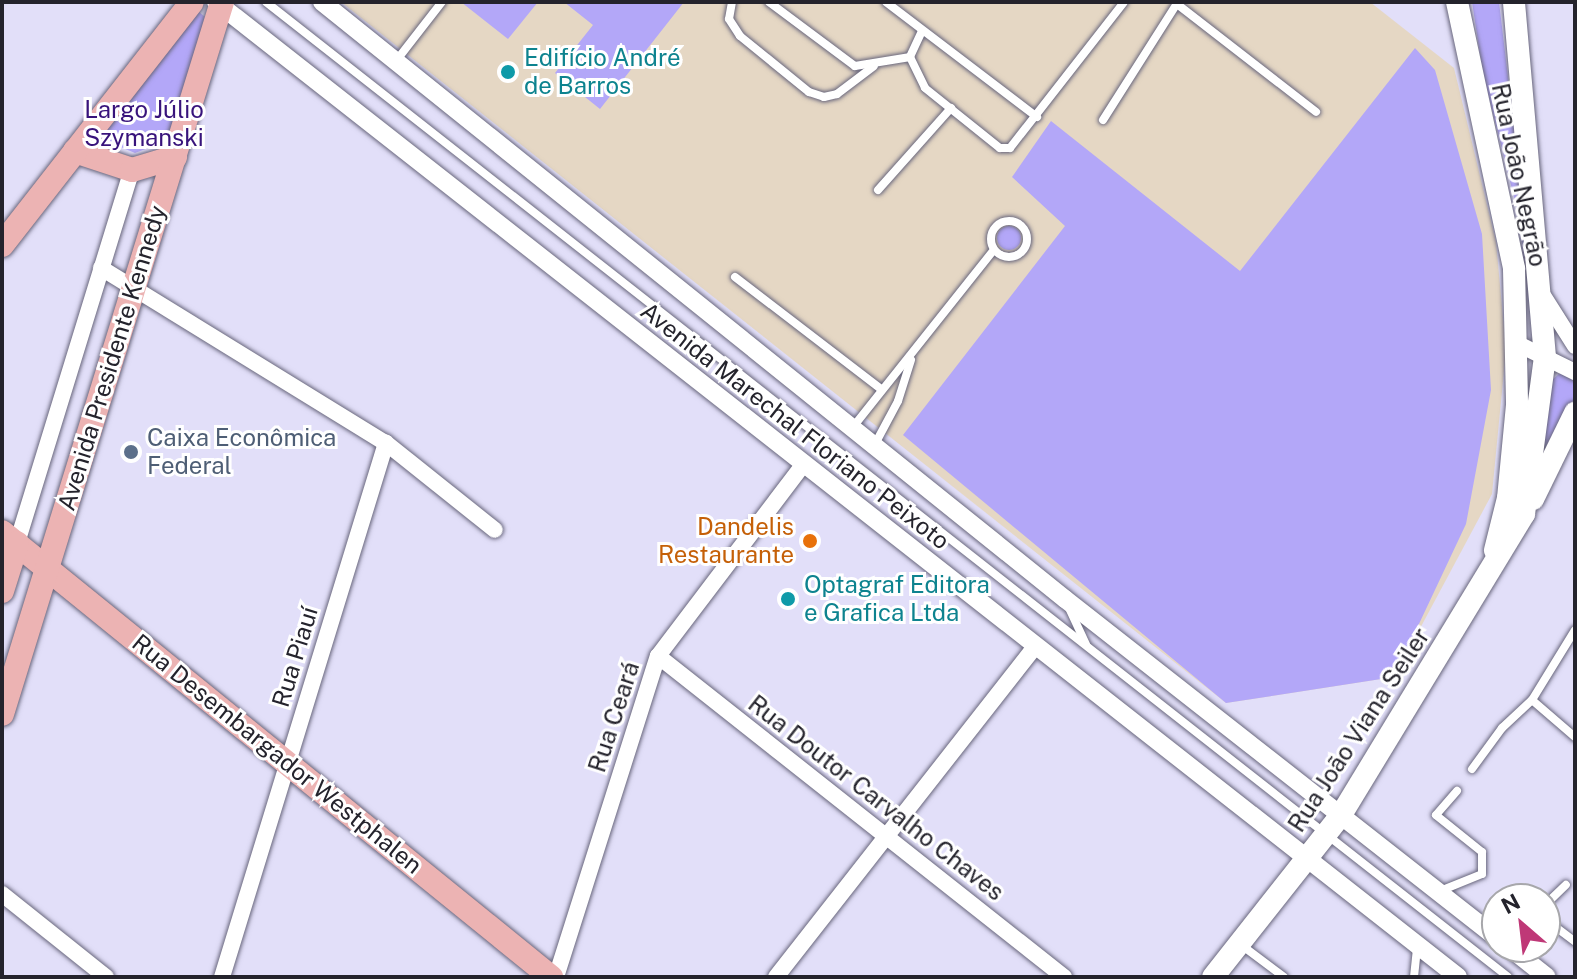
<!DOCTYPE html>
<html>
<head>
<meta charset="utf-8">
<style>
  body { margin:0 }
  #map { position:relative; width:1577px; height:979px; overflow:hidden; background:#e2dff9; font-family:"Public Sans",sans-serif }
  div>[style] { position:absolute }
  .medical>* { inset:0; background:#e5d7c4 }
  .green>* { inset:0; background:#b3a7f8 }
  .round { border-radius:50% }
  .roads { filter:drop-shadow(0 0 2px #68667c) drop-shadow(0 0 2px #68667c) }
  .service>* { height:8px; margin:-4px; padding:0 4px; transform-origin:4px; border-radius:4px; background:#fff }
  .service>.ring { margin:-4px; padding:0; box-sizing:content-box; background:none; border:8px solid #fff; border-radius:50% }
  .minor>* { height:16px; margin:-8px; padding:0 8px; transform-origin:8px; border-radius:8px; background:#fff }
  .tertiary>* { height:18px; margin:-9px; padding:0 9px; transform-origin:9px; border-radius:9px; background:#fff }
  .secondary>* { height:22px; margin:-11px; padding:0 11px; transform-origin:11px; border-radius:11px; background:#fff }
  .primary>* { height:24px; margin:-12px; padding:0 12px; transform-origin:12px; border-radius:12px; background:#ecb3b3 }
  .dots>* { width:22px; height:22px; translate:-50% -50%; box-sizing:border-box; border:4px solid #fff; border-radius:50% }
  span { translate:-50% -50%; white-space:nowrap; text-align:center; line-height:1.15; -webkit-text-stroke:6px #fff; paint-order:stroke }
  .culture-label { font-size:24px; color:#0d838f }
  .left { translate:0 -50%; text-align:left }
  .park-label { font-size:24px; color:#38137b }
  .street-label { font-size:24px; color:#24232c }
  .service-label { font-size:24px; color:#4e5e75 }
  .food-label { font-size:24px; color:#c56008 }
  .right { translate:-100% -50%; text-align:right }
  .frame { position:absolute; inset:0; border:4px solid #24232c; pointer-events:none }
  .north { position:absolute; left:1481px; top:883px; width:80px; height:80px; box-sizing:border-box; background:#fff; border:2px solid #a7a7ab; border-radius:50%; rotate:332deg; font-size:22px; font-weight:700; line-height:32px; text-align:center; color:#24232c }
  .north::after { content:''; display:block; margin:auto; width:28px; height:36px; background:#bf3877; clip-path:polygon(50% 0,100% 100%,50% 72%,0 100%) }
</style>
</head>
<body>
<div id="map">
  <div class="medical">
    <div style="clip-path:polygon(341px 2px,1370px 2px,1454px 68px,1496px 242px,1506px 350px,1492px 494px,1394px 677px,1226px 703px)"></div>
  </div>
  <div class="green">
    <div style="clip-path:polygon(461px 2px,538px 2px,508px 39px)"></div>
    <div style="clip-path:polygon(564px 2px,684px 2px,600px 109px,555px 73px,593px 25px)"></div>
    <div style="clip-path:polygon(1472px 2px,1499px 2px,1530px 260px,1533px 342px,1519px 217px,1483px 74px)"></div>
    <div style="clip-path:polygon(198px 11px,205px 17px,167px 141px,135px 153px,99px 138px)"></div>
    <div style="clip-path:polygon(1415px 48px,1435px 70px,1482px 234px,1491px 390px,1466px 524px,1394px 677px,1226px 703px,903px 435px,1065px 226px,1012px 177px,1051px 121px,1240px 271px)"></div>
    <div class="round" style="left:997px;top:226px;width:24px;height:24px"></div>
    <div style="clip-path:polygon(1560px 373px,1575px 381px,1575px 402px,1540px 467px,1552px 380px)"></div>
  </div>
  <div class="roads">
    <div class="service">
      <div style="left:266px;top:2px;width:1579px;rotate:38.13deg"></div>
      <div style="left:732px;top:2px;width:17px;rotate:100deg"></div>
      <div style="left:729px;top:19px;width:20px;rotate:57deg"></div>
      <div style="left:740px;top:36px;width:89px;rotate:39.1deg"></div>
      <div style="left:809px;top:92px;width:16px;rotate:18deg"></div>
      <div style="left:824px;top:97px;width:13px;rotate:-13deg"></div>
      <div style="left:837px;top:94px;width:46px;rotate:-37.1deg"></div>
      <div style="left:769px;top:2px;width:107px;rotate:36.7deg"></div>
      <div style="left:855px;top:66px;width:56px;rotate:-9.3deg"></div>
      <div style="left:886px;top:2px;width:190px;rotate:37.3deg"></div>
      <div style="left:1177px;top:4px;width:176px;rotate:37.8deg"></div>
      <div style="left:922px;top:31px;width:29px;rotate:115deg"></div>
      <div style="left:910px;top:57px;width:34px;rotate:64deg"></div>
      <div style="left:925px;top:88px;width:96px;rotate:38.7deg"></div>
      <div style="left:1000px;top:148px;width:10px"></div>
      <div style="left:1010px;top:148px;width:185px;rotate:-52deg"></div>
      <div style="left:396px;top:61px;width:75px;rotate:-52.1deg"></div>
      <div style="left:1103px;top:120px;width:140px;rotate:-57.6deg"></div>
      <div style="left:878px;top:190px;width:110px;rotate:-48.3deg"></div>
      <div class="ring" style="left:991px;top:221px;width:28px;height:28px"></div>
      <div style="left:735px;top:277px;width:184px;rotate:37.5deg"></div>
      <div style="left:853px;top:427px;width:226px;rotate:-51.5deg"></div>
      <div style="left:874px;top:446px;width:51px;rotate:-61.9deg"></div>
      <div style="left:898px;top:401px;width:43px;rotate:-72.4deg"></div>
      <div style="left:1070px;top:610px;width:38px;rotate:65deg"></div>
      <div style="left:1532px;top:700px;width:57px;rotate:40.7deg"></div>
      <div style="left:1472px;top:769px;width:51px;rotate:-53.8deg"></div>
      <div style="left:1502px;top:728px;width:41px;rotate:-43deg"></div>
      <div style="left:1532px;top:700px;width:82px;rotate:-58.4deg"></div>
      <div style="left:1440px;top:891px;width:45px;rotate:-22deg"></div>
      <div style="left:1482px;top:874px;width:22px;rotate:-90deg"></div>
      <div style="left:1482px;top:852px;width:59px;rotate:-141.2deg"></div>
      <div style="left:1436px;top:815px;width:32px;rotate:-49deg"></div>
      <div style="left:1545px;top:918px;width:13px;rotate:-90deg"></div>
      <div style="left:1545px;top:905px;width:29px;rotate:-44deg"></div>
      <div style="left:1545px;top:919px;width:38px;rotate:37deg"></div>
      <div style="left:1240px;top:944px;width:55px;rotate:36.9deg"></div>
      <div style="left:1414px;top:977px;width:31px;rotate:-84deg"></div>
    </div>
    <div class="minor">
      <div style="left:101px;top:268px;width:334px;rotate:31.6deg"></div>
      <div style="left:386px;top:443px;width:139px;rotate:38.6deg"></div>
      <div style="left:1544px;top:297px;width:58px;rotate:57.7deg"></div>
      <div style="left:1518px;top:344px;width:64px;rotate:26.2deg"></div>
      <div style="left:17px;top:543px;width:390px;rotate:-72.9deg"></div>
      <div style="left:658px;top:656px;width:518px;rotate:38.33deg"></div>
      <div style="left:2px;top:894px;width:133px;rotate:38.6deg"></div>
      <div style="left:222px;top:977px;width:559px;rotate:-72.93deg"></div>
      <div style="left:556px;top:977px;width:337px;rotate:-72.4deg"></div>
      <div style="left:658px;top:656px;width:241px;rotate:-52.8deg"></div>
      <div style="left:776px;top:977px;width:421px;rotate:-51.9deg"></div>
    </div>
    <div class="tertiary">
      <div style="left:216px;top:2px;width:1579px;rotate:38.13deg"></div>
      <div style="left:322px;top:2px;width:953px;rotate:38.78deg"></div>
      <div style="left:1065px;top:599px;width:549px;rotate:38.12deg"></div>
      <div style="left:1509px;top:947px;width:48px;rotate:38.3deg"></div>
    </div>
    <div class="secondary">
      <div style="left:1457px;top:2px;width:273px;rotate:77.9deg"></div>
      <div style="left:1514px;top:269px;width:136px;rotate:88.7deg"></div>
      <div style="left:1517px;top:405px;width:93px;rotate:95.5deg"></div>
      <div style="left:1508px;top:498px;width:54px;rotate:104deg"></div>
      <div style="left:1533px;top:499px;width:96px;rotate:-64deg"></div>
      <div style="left:1213px;top:977px;width:206px;rotate:-51.7deg"></div>
      <div style="left:1341px;top:815px;width:352px;rotate:-58.7deg"></div>
      <div style="left:1524px;top:514px;width:158px;rotate:-82.4deg"></div>
      <div style="left:1545px;top:357px;width:356px;rotate:-95deg"></div>
    </div>
    <div class="primary">
      <div style="left:75px;top:151px;width:60px;rotate:18.4deg"></div>
      <div style="left:132px;top:170px;width:45px;rotate:-16.8deg"></div>
      <div style="left:2px;top:245px;width:308px;rotate:-52deg"></div>
      <div style="left:2px;top:532px;width:707px;rotate:39.03deg"></div>
      <div style="left:2px;top:591px;width:50px;rotate:-72.6deg"></div>
      <div style="left:2px;top:714px;width:745px;rotate:-72.83deg"></div>
    </div>
  </div>
  <div class="dots">
    <div style="left:508px;top:72px;background:#0f9aa8"></div>
    <div style="left:131px;top:452px;background:#5c6f8a"></div>
    <div style="left:810px;top:541px;background:#e8710a"></div>
    <div style="left:788px;top:599px;background:#0f9aa8"></div>
  </div>
  <div class="culture-label">
    <span class="left" style="left:524px;top:72px">Edifício André<br>de Barros</span>
    <span class="left" style="left:804px;top:599px">Optagraf Editora<br>e Grafica Ltda</span>
  </div>
  <div class="park-label">
    <span style="left:144px;top:124px">Largo Júlio<br>Szymanski</span>
  </div>
  <div class="street-label">
    <span style="left:1519px;top:175px;rotate:78deg">Rua João Negrão</span>
    <span style="left:112px;top:358px;rotate:-73deg">Avenida Presidente Kennedy</span>
    <span style="left:795px;top:426px;rotate:38deg">Avenida Marechal Floriano Peixoto</span>
    <span style="left:295px;top:657px;rotate:-73deg">Rua Piauí</span>
    <span style="left:614px;top:717px;rotate:-72deg">Rua Ceará</span>
    <span style="left:1359px;top:730px;rotate:-57deg">Rua João Viana Seiler</span>
    <span style="left:277px;top:754px;rotate:39deg">Rua Desembargador Westphalen</span>
    <span style="left:876px;top:798px;rotate:38deg">Rua Doutor Carvalho Chaves</span>
  </div>
  <div class="service-label">
    <span class="left" style="left:147px;top:452px">Caixa Econômica<br>Federal</span>
  </div>
  <div class="food-label">
    <span class="right" style="left:794px;top:541px">Dandelis<br>Restaurante</span>
  </div>
  <div class="frame"></div>
  <div class="north">N</div>
</div>
</body>
</html>
